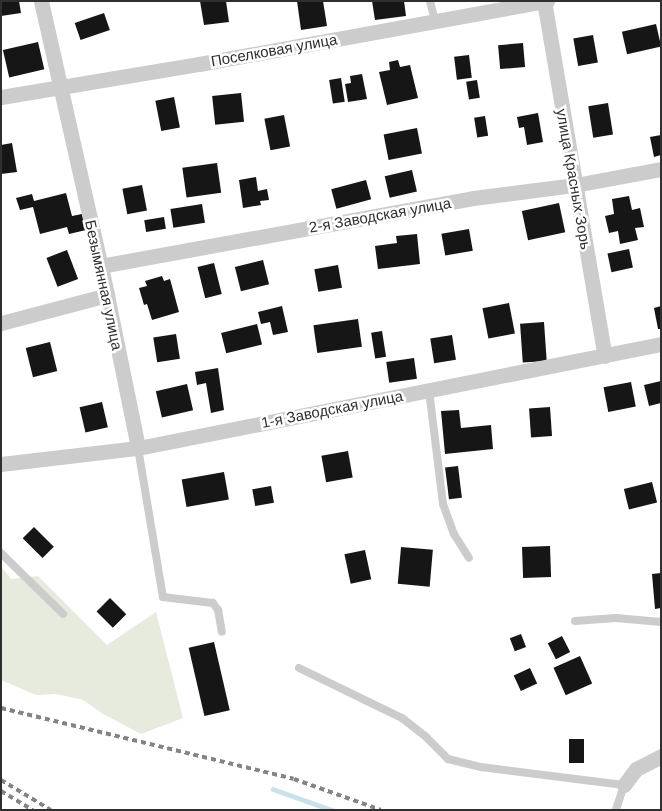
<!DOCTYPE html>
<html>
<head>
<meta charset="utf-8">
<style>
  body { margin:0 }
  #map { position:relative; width:662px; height:811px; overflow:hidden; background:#fff; font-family:Helvetica,sans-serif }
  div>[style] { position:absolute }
  .green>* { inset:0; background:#e6ebdd }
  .stream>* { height:4.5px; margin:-2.25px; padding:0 2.25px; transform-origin:2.25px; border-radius:2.25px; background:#cae1ea }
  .building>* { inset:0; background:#161616; transform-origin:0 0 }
  .service>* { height:8px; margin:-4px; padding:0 4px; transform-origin:4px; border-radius:4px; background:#ccc }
  .minor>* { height:15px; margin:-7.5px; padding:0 7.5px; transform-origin:7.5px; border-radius:7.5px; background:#ccc }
  .rail>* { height:4px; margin-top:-2px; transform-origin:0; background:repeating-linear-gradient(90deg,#848484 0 5px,transparent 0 9px) }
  span { translate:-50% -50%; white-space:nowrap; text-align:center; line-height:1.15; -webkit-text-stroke:5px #fff; paint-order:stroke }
  .street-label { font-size:15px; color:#2f2f2f }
  .frame { position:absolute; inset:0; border:2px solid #2f2f2f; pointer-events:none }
</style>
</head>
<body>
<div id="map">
  <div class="green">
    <div style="clip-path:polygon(1px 566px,11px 579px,38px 576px,107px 645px,156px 612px,183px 718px,141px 734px,103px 714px,83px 700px,56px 694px,36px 695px,1px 680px)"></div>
  </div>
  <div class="stream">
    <div style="left:273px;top:789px;width:63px;rotate:19.6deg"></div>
  </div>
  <div class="building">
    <div style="clip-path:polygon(1px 1px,19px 1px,21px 13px,1px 16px)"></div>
    <div style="clip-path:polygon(200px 1px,226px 1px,229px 22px,204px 25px)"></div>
    <div style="clip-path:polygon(297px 1px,323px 1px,327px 26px,301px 30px)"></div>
    <div style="clip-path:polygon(372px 1px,404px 1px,406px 16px,375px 20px)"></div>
    <div style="left:104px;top:13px;width:18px;height:31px;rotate:71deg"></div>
    <div style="left:656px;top:24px;width:23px;height:35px;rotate:77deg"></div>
    <div style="left:593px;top:35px;width:28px;height:20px;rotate:80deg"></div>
    <div style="left:38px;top:42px;width:28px;height:36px;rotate:77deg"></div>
    <div style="left:523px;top:43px;width:24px;height:25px;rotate:85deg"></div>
    <div style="left:469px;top:55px;width:23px;height:15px;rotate:83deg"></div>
    <div style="clip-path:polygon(398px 60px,400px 67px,410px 65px,418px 98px,387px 105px,379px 72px,390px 70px,389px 62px)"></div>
    <div style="clip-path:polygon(362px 74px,367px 99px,348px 102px,345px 84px,351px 83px,350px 76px)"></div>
    <div style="left:341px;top:78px;width:24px;height:12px;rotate:81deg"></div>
    <div style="left:477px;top:80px;width:18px;height:11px;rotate:81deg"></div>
    <div style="left:241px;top:93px;width:29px;height:29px;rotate:84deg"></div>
    <div style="left:174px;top:97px;width:31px;height:19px;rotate:79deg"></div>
    <div style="left:608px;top:103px;width:32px;height:20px;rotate:81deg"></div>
    <div style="clip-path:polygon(538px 113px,543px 142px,527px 145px,524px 127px,519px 128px,517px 117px)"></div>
    <div style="left:284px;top:115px;width:32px;height:20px;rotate:79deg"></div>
    <div style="left:485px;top:116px;width:20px;height:11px;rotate:81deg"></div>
    <div style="left:417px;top:128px;width:26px;height:34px;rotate:79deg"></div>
    <div style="clip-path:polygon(661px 135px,661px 155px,654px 157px,650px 137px)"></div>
    <div style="clip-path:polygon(12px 143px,17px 172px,1px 174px,1px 145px)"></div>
    <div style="left:217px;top:163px;width:30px;height:35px;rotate:82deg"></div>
    <div style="left:412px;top:170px;width:22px;height:28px;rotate:77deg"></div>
    <div style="clip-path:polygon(256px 177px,258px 191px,267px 189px,269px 200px,260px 201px,261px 205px,243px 208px,239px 180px)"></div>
    <div style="left:366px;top:180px;width:20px;height:36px;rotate:75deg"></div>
    <div style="left:142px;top:185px;width:26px;height:20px;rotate:79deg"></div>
    <div style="clip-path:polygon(66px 193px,72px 216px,82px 214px,86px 230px,69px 234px,67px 227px,40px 234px,33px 207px,20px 210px,16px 198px,32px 194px,34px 201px)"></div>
    <div style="clip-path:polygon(629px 196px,632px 210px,640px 208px,644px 227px,635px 228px,638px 240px,620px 244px,618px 231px,609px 233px,605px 216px,614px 214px,612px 199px)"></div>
    <div style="left:559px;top:203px;width:30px;height:38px;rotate:78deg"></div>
    <div style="left:202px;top:204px;width:19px;height:32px;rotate:81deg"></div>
    <div style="left:164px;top:217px;width:12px;height:20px;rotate:81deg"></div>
    <div style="left:469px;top:229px;width:22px;height:28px;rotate:80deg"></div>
    <div style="clip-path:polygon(417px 234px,420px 264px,378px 269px,375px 246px,397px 243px,396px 236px)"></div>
    <div style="left:629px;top:249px;width:19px;height:22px;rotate:78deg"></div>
    <div style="left:67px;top:250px;width:31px;height:22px;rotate:69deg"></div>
    <div style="left:263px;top:260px;width:25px;height:29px;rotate:76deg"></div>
    <div style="left:214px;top:263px;width:32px;height:17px;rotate:76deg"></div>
    <div style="left:338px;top:265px;width:23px;height:24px;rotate:80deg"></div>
    <div style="clip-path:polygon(162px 276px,164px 281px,170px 279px,179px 312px,152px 320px,147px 304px,144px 305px,139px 288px,147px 286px,145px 281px)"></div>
    <div style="left:509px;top:303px;width:31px;height:27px;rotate:79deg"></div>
    <div style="clip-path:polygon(282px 306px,288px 332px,273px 335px,270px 322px,261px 324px,258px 312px)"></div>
    <div style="clip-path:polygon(661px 306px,661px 329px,658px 329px,654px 308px)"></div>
    <div style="left:358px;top:319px;width:28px;height:45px;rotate:82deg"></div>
    <div style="left:544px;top:322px;width:39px;height:24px;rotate:86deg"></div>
    <div style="left:257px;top:324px;width:21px;height:37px;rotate:76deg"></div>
    <div style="left:382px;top:331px;width:26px;height:11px;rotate:81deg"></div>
    <div style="left:176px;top:334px;width:25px;height:23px;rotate:81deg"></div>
    <div style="left:452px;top:335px;width:25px;height:22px;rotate:81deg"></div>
    <div style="left:50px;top:342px;width:30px;height:25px;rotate:76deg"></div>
    <div style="left:414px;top:358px;width:21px;height:28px;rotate:82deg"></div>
    <div style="clip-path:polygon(218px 368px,224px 410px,211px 413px,206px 383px,197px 385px,195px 372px)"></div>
    <div style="clip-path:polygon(661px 381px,661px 403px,649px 406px,644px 385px)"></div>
    <div style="left:631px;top:382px;width:25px;height:28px;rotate:79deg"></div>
    <div style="left:187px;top:384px;width:27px;height:32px;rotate:77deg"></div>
    <div style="left:102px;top:402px;width:26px;height:23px;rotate:77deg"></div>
    <div style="left:550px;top:407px;width:29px;height:21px;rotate:86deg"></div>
    <div style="clip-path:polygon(459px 410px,461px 428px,491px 425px,493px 449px,445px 454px,441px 411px)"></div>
    <div style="left:348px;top:451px;width:27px;height:27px;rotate:80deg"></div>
    <div style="left:458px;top:466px;width:32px;height:13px;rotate:83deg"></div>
    <div style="left:224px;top:472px;width:28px;height:43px;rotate:80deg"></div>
    <div style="left:652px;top:482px;width:21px;height:29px;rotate:76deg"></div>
    <div style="left:271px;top:486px;width:17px;height:19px;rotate:80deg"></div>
    <div style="left:34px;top:527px;width:28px;height:16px;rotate:45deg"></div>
    <div style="left:550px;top:546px;width:31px;height:28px;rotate:88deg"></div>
    <div style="left:401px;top:547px;width:32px;height:37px;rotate:5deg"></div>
    <div style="left:365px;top:550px;width:30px;height:21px;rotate:78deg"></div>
    <div style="clip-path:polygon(661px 573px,661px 608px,655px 609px,652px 574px)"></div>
    <div style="left:110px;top:598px;width:23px;height:19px;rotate:45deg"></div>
    <div style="left:521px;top:634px;width:14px;height:12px;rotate:69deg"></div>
    <div style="left:562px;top:636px;width:18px;height:16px;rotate:63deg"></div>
    <div style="left:214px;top:642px;width:70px;height:26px;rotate:77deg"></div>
    <div style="left:580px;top:656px;width:30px;height:29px;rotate:66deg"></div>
    <div style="left:530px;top:668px;width:17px;height:18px;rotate:65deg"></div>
    <div style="left:569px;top:739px;width:15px;height:24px"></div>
  </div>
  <div class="service">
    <div style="left:430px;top:1px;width:21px;rotate:76deg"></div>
    <div style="left:429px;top:390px;width:115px;rotate:83deg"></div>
    <div style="left:443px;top:504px;width:32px;rotate:70deg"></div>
    <div style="left:454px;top:534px;width:28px;rotate:58deg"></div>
    <div style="left:138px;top:448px;width:151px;rotate:80.5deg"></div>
    <div style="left:163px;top:597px;width:50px;rotate:6.8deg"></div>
    <div style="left:213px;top:603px;width:9px;rotate:54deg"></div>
    <div style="left:218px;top:610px;width:22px;rotate:80deg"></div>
    <div style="left:1px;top:553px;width:87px;rotate:44.5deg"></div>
    <div style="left:575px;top:621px;width:41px;rotate:-4.2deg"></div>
    <div style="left:616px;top:618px;width:45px;rotate:5.1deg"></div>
    <div style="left:299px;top:668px;width:114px;rotate:25.9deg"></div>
    <div style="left:402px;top:718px;width:31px;rotate:38deg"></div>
    <div style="left:426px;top:737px;width:31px;rotate:45deg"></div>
    <div style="left:448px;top:759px;width:34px;rotate:14deg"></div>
    <div style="left:481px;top:767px;width:144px;rotate:7.2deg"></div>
    <div style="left:624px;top:785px;width:26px;rotate:108deg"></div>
  </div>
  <div class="minor">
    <div style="left:41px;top:1px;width:301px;rotate:77.3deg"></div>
    <div style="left:107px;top:295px;width:156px;rotate:78.5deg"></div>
    <div style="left:544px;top:1px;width:360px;rotate:80.3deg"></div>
    <div style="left:1px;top:97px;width:201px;rotate:-9.5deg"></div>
    <div style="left:199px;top:64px;width:354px;rotate:-10.3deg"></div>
    <div style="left:100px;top:266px;width:379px;rotate:-10.3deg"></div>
    <div style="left:473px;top:198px;width:103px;rotate:-7.3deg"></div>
    <div style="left:575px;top:185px;width:87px;rotate:-10.5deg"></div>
    <div style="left:1px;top:323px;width:110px;rotate:-14.8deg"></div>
    <div style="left:1px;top:464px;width:138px;rotate:-6.7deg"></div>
    <div style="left:138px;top:448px;width:533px;rotate:-11.25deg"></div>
    <div style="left:624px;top:785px;width:20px;rotate:-53deg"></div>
    <div style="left:636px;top:769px;width:28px;rotate:-27deg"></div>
  </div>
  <div class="rail">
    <div style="left:1px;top:708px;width:301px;rotate:13.6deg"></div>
    <div style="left:294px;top:779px;width:92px;rotate:19.6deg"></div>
    <div style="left:1px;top:780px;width:58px;rotate:31deg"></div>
    <div style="left:1px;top:791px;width:37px;rotate:31deg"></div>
  </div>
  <div class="street-label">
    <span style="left:274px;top:50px;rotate:-10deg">Поселковая улица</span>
    <span style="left:574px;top:179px;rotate:80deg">улица Красных Зорь</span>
    <span style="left:380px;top:215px;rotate:-10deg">2-я Заводская улица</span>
    <span style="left:104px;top:285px;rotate:78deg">Безымянная улица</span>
    <span style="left:332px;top:409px;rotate:-11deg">1-я Заводская улица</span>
  </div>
  <div class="frame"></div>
</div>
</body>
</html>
